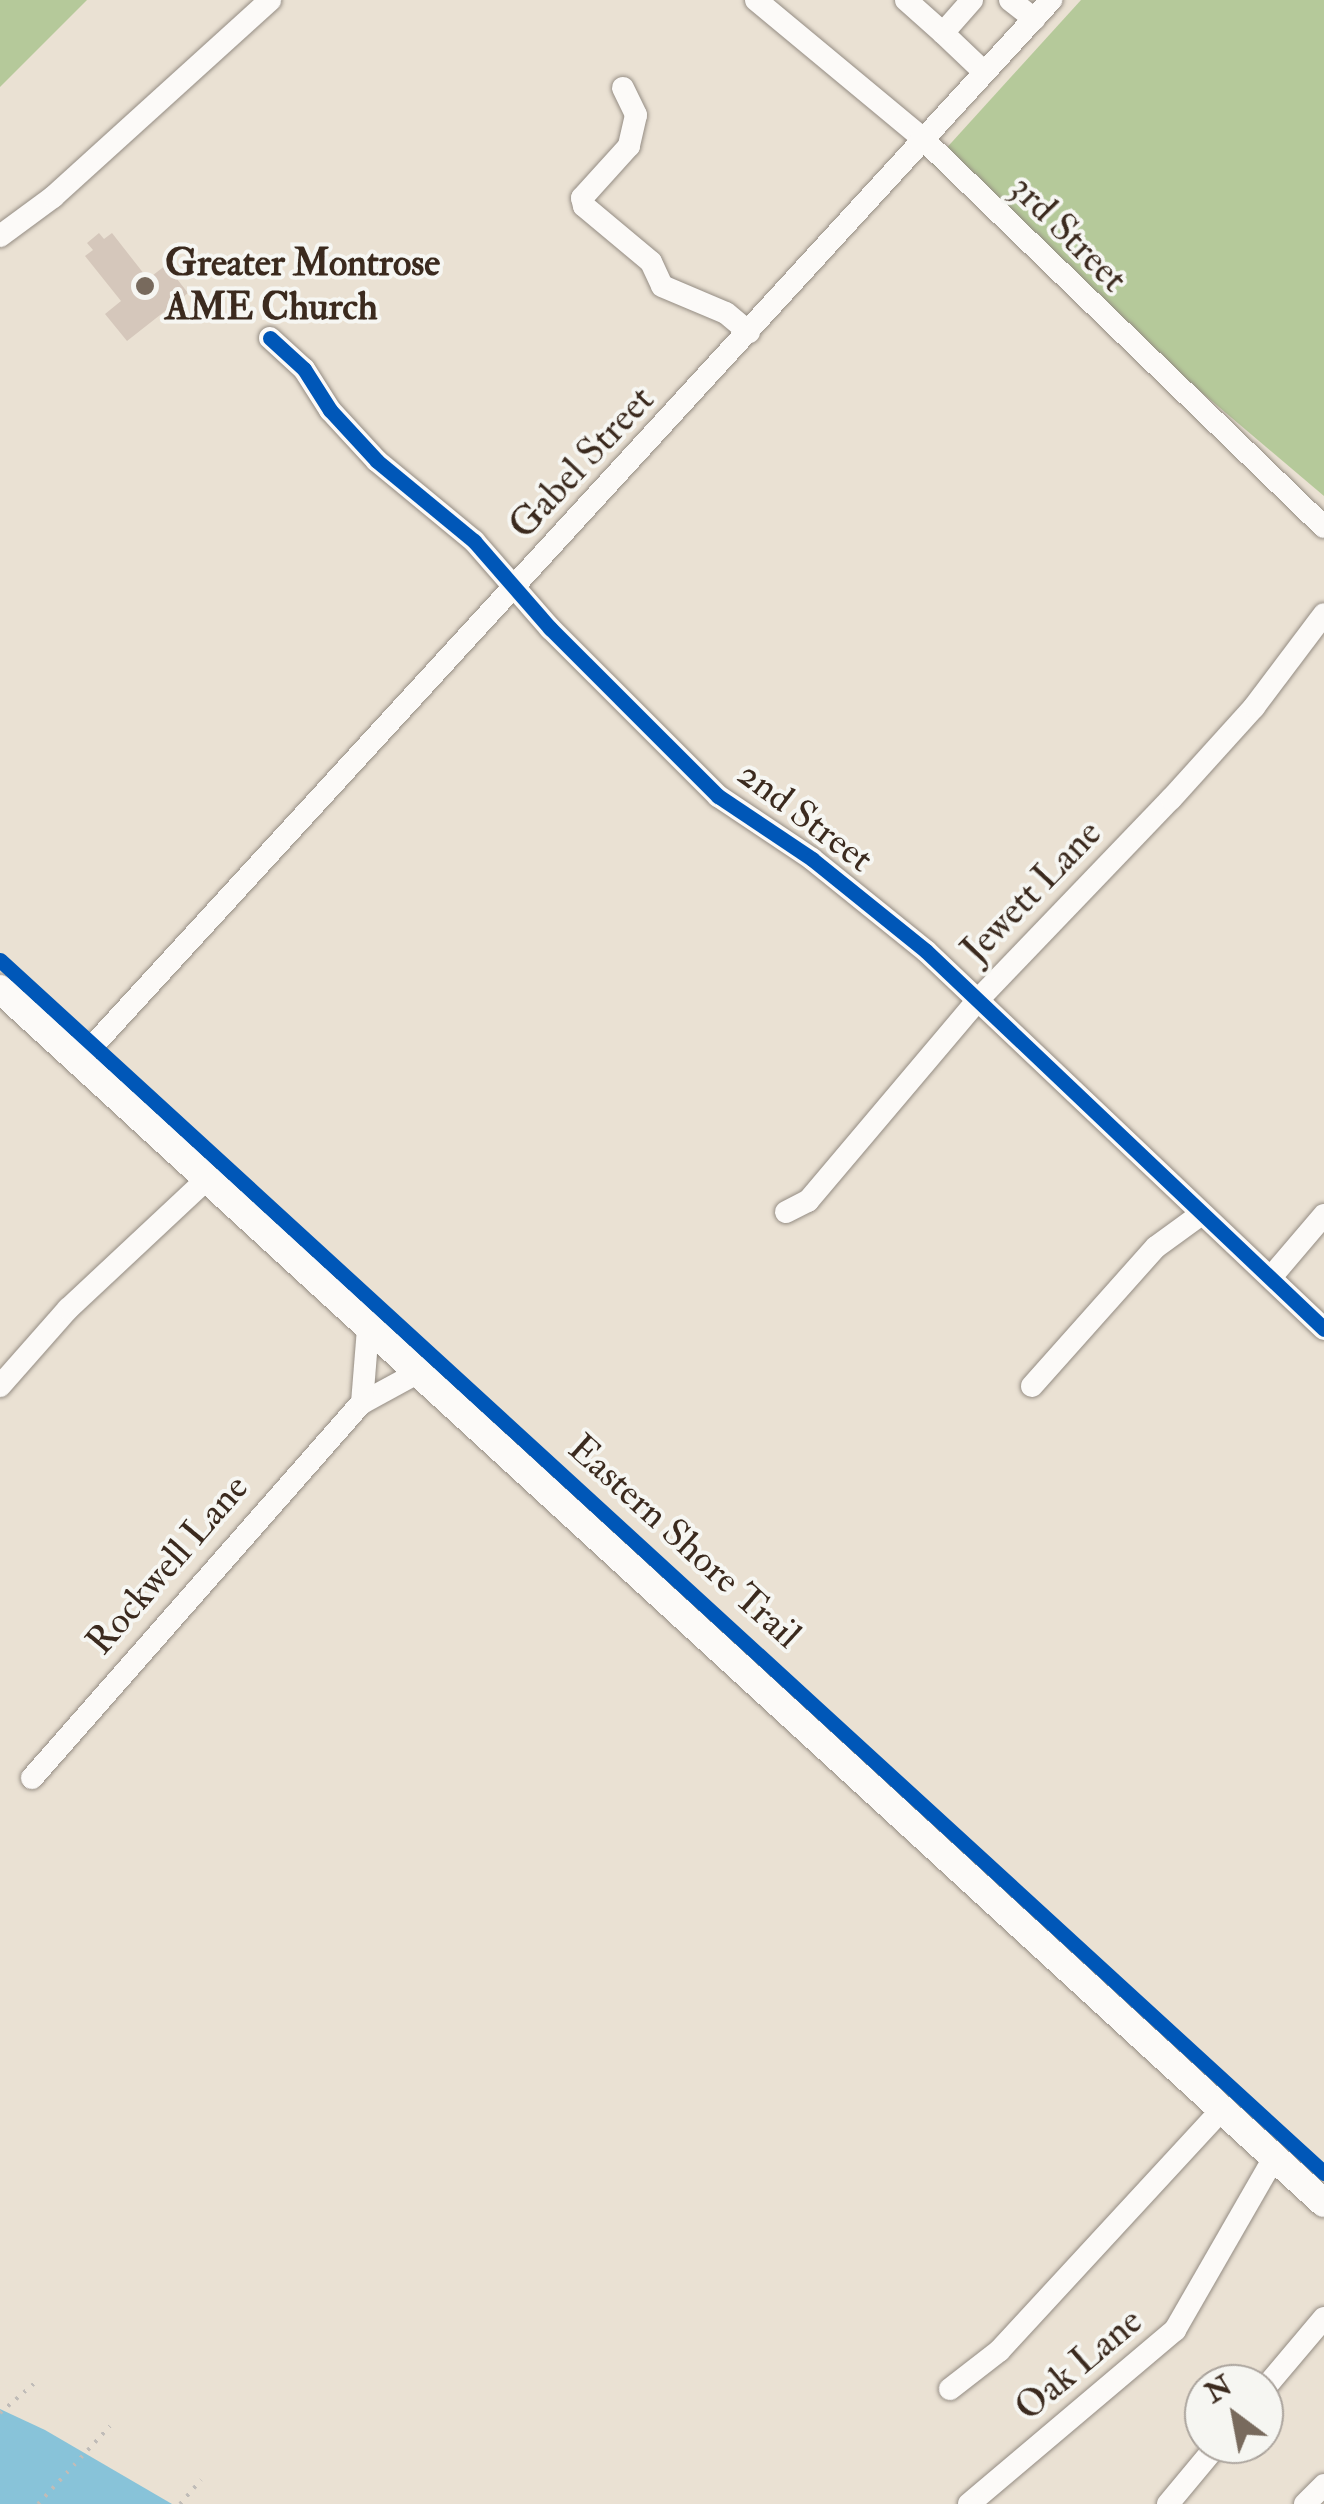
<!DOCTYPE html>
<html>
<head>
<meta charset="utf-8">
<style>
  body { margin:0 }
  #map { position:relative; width:1324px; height:2504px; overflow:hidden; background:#eae1d3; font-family:"IM FELL Double Pica",serif }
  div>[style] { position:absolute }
  .forest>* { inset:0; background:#b5c99a }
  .water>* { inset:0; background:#88c3d9 }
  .building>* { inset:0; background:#d5c7bb }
  .path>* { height:4px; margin-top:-2px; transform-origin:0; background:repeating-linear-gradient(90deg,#c0bcb8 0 2.5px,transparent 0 10.5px) }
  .roads { filter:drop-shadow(0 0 2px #948c83) drop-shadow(0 0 2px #948c83) }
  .minor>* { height:22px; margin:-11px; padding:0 11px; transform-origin:11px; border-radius:11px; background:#fcfaf8 }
  .major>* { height:28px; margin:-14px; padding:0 14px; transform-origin:14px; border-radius:14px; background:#fcfaf8 }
  .cycleway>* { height:15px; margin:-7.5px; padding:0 7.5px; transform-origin:7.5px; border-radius:7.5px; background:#0057b8 }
  .dots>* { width:28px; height:28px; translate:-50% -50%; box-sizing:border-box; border:5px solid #f6f6f2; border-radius:50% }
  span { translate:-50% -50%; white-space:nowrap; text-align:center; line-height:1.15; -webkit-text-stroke:8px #f6f6f2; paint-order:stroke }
  .street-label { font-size:38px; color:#3b2a1e }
  .poi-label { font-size:38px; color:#3b2a1e; font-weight:700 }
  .left { translate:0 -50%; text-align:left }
  .north { position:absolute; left:1184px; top:2364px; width:100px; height:100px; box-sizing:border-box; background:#f6f6f2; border:2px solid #aba49d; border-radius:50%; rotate:328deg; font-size:28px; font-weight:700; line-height:40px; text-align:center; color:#3b2a1e }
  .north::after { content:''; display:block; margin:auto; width:35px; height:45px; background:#786a5d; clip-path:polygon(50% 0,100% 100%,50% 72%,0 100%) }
</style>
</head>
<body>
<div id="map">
  <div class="forest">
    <div style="clip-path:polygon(0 0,87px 0,0 87px)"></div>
    <div style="clip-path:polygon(1081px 0,1324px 0,1324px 496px,932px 164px)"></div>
  </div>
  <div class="water">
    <div style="clip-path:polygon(0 2409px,45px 2430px,172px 2504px,0 2504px)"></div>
  </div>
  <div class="building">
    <div style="clip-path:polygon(99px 233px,104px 239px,112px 233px,148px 279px,166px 265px,188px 293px,127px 341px,105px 314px,121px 301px,85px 256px,93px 250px,87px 243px)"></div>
  </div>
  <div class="path">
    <div style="left:0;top:2413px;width:49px;rotate:-40.9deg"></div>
    <div style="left:38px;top:2504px;width:106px;rotate:-47.3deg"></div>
    <div style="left:180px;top:2504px;width:32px;rotate:-49deg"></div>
  </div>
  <div class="roads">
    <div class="minor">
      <div style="left:756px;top:0;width:216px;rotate:39.7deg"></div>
      <div style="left:922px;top:138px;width:559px;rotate:44.06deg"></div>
      <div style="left:906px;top:0;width:50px;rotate:41.7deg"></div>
      <div style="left:943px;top:33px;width:44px;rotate:-48.7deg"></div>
      <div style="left:1010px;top:0;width:31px;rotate:38deg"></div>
      <div style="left:943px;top:33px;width:57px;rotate:43.6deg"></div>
      <div style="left:623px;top:88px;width:30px;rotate:64deg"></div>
      <div style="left:636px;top:115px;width:32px;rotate:103deg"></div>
      <div style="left:629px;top:146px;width:70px;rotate:132.1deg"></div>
      <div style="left:582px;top:198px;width:8px;rotate:76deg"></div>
      <div style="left:584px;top:206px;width:87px;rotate:39.9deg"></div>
      <div style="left:651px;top:262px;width:26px;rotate:65deg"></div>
      <div style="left:662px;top:286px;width:69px;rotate:22.9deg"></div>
      <div style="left:726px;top:313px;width:30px;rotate:40deg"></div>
      <div style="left:0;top:236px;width:66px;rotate:-36.3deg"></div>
      <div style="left:53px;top:197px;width:293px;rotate:-42.2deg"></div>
      <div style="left:270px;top:338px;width:46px;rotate:42.4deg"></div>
      <div style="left:304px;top:369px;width:49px;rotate:57.6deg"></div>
      <div style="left:330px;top:410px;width:69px;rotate:47.3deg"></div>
      <div style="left:377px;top:461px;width:126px;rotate:39.5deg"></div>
      <div style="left:474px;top:541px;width:116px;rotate:48.9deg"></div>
      <div style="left:550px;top:628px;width:238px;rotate:45deg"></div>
      <div style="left:718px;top:796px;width:113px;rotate:33.8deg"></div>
      <div style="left:812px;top:859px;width:146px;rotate:38.9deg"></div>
      <div style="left:926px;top:951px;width:549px;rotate:43.52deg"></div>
      <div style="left:80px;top:1060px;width:1438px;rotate:-47.51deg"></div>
      <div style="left:786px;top:1212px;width:25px;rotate:-27deg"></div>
      <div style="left:808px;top:1201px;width:260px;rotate:-49.8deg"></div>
      <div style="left:976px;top:1002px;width:281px;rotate:-46.2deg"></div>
      <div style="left:1171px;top:799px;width:124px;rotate:-47.9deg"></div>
      <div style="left:1254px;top:707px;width:116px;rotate:-53deg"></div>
      <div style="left:1272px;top:1276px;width:80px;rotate:-49.6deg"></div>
      <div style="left:0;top:1386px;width:103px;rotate:-48.6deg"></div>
      <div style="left:68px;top:1309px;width:187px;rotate:-43.1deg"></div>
      <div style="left:1032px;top:1386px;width:186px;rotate:-48.3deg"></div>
      <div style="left:1156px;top:1247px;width:54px;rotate:-36deg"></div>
      <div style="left:362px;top:1403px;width:63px;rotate:-28.6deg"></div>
      <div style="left:32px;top:1778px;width:500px;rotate:-48.7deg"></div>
      <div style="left:362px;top:1403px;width:75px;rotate:-85.4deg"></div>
      <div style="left:950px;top:2389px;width:62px;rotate:-37.8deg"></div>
      <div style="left:999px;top:2351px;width:328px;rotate:-47.3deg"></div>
      <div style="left:1264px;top:2389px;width:93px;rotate:-49.8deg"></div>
      <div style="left:969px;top:2504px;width:270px;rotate:-40.2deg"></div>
      <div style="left:1175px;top:2330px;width:198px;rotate:-60.1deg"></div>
      <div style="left:1168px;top:2504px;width:78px;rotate:-50.2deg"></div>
      <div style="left:1305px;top:2504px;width:27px;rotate:-45deg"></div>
    </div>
    <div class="major">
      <div style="left:0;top:989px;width:1796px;rotate:42.52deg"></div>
    </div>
  </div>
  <div class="cycleway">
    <div style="left:270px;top:338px;width:46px;rotate:42.4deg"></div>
    <div style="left:304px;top:369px;width:49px;rotate:57.6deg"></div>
    <div style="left:330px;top:410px;width:69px;rotate:47.3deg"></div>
    <div style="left:377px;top:461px;width:126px;rotate:39.5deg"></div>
    <div style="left:474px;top:541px;width:116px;rotate:48.9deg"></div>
    <div style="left:550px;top:628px;width:238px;rotate:45deg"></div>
    <div style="left:718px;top:796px;width:113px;rotate:33.8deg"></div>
    <div style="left:812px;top:859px;width:146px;rotate:38.9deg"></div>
    <div style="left:926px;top:951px;width:549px;rotate:43.52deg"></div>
    <div style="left:0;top:960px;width:1796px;rotate:42.49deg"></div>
  </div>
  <div class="dots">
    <div style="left:145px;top:286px;background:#786a5d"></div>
  </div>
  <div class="street-label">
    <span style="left:1068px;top:234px;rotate:45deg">3rd Street</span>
    <span style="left:582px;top:463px;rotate:-47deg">Gabel Street</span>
    <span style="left:805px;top:817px;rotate:37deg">2nd Street</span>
    <span style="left:1032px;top:892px;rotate:-46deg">Jewett Lane</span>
    <span style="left:684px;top:1542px;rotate:42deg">Eastern Shore Trail</span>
    <span style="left:168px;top:1565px;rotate:-49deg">Rockwell Lane</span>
    <span style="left:1079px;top:2365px;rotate:-40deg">Oak Lane</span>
  </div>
  <div class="poi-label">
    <span class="left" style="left:165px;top:286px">Greater Montrose<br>AME Church</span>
  </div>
  <div class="north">N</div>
</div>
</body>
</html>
